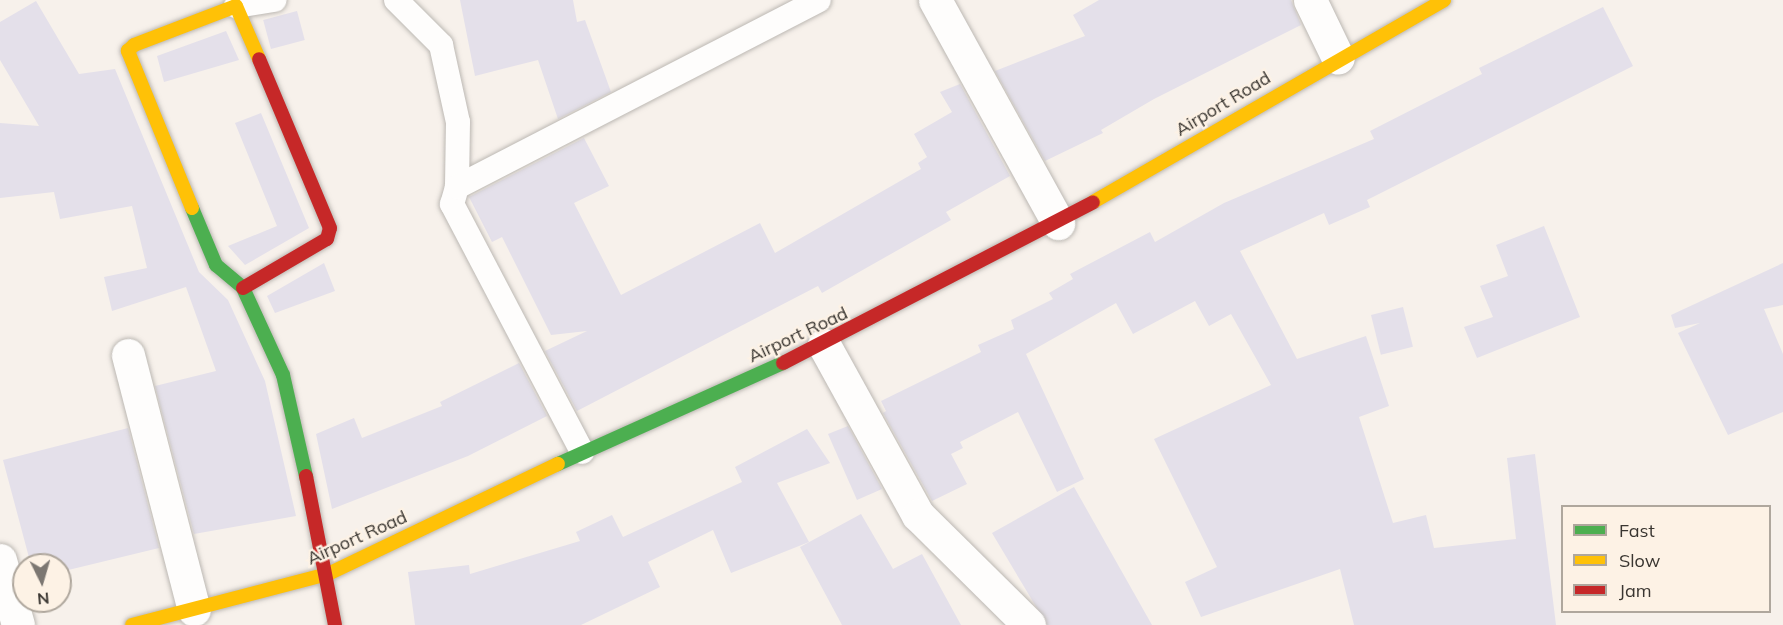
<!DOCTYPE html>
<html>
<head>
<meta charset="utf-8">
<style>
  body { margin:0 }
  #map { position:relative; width:1783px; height:625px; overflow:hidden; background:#f7f1eb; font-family:Mulish,sans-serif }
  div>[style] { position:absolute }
  .building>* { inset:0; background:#e4e0ea; transform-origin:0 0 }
  .roads { filter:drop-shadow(0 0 2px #bcb8b3) drop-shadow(0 0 2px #bcb8b3) }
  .lane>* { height:24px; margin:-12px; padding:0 12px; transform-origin:12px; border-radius:12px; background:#fefdfc }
  .street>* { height:33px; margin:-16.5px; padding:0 16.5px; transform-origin:16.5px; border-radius:16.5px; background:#fefdfc }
  .fast>* { height:14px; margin:-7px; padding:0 7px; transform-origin:7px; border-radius:7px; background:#4caf50 }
  .slow>* { height:14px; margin:-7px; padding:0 7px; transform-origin:7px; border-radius:7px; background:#ffc107 }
  .jam>* { height:14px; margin:-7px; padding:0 7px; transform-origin:7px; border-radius:7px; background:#c62828 }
  span { translate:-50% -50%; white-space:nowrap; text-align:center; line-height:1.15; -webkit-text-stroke:4.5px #fdf2e5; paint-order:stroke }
  .street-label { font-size:18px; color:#3a3631 }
  .legend { position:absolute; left:1561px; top:505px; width:210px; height:108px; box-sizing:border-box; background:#fdf2e5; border:2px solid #afa79d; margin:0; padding:8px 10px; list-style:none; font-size:18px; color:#3a3631 }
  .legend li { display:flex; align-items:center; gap:12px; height:30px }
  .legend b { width:30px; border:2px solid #afa79d }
  .north { position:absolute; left:12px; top:553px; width:60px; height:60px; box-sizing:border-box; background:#fdf2e5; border:2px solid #afa79d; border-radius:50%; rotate:175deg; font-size:16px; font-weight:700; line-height:24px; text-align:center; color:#3a3631 }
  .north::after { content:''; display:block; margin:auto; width:21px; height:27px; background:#7c7772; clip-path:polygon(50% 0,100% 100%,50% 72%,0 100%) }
</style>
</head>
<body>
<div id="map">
  <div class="building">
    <div style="clip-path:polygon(460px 0,573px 0,577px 22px,585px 20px,611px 92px,558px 119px,538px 60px,475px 76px)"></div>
    <div style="clip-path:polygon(1099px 0,1291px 0,1301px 25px,1154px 99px,1101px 130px,1103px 133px,1045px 161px,995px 71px,1085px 36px,1073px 15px)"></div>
    <div style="clip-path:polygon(36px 1px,79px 74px,115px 69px,199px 272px,228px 300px,265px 381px,296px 516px,194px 534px,155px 386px,216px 371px,186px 287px,112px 311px,104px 277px,147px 268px,132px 206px,60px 219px,54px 192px,0 198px,0 123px,39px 126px,0 60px,0 22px)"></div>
    <div style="clip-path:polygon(1603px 7px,1633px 66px,1367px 200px,1370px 207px,1329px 225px,1324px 213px,1240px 251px,1297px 359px,1366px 336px,1389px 406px,1359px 417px,1393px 523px,1426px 515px,1434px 548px,1516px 539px,1507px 458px,1535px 454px,1556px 625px,1354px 625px,1340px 569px,1201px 617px,1185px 582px,1217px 567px,1154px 439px,1271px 385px,1231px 314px,1209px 326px,1195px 301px,1133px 334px,1116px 303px,1026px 354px,1084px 479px,1057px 492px,1018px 412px,960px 442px,963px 448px,951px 454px,967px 484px,932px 501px,883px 413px,886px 411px,881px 401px,981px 352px,978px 345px,1014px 329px,1011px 320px,1053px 299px,1049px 293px,1073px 279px,1070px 274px,1150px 232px,1155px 242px,1224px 203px,1374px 139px,1370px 131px,1482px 74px,1479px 68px)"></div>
    <div style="left:297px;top:11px;width:30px;height:35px;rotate:75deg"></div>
    <div style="clip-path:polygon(226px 31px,239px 60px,164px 82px,157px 56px)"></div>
    <div style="clip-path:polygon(960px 84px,1010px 176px,946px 212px,951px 220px,822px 293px,818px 286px,577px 411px,545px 351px,587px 331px,551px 335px,502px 237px,492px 242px,469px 197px,584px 138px,609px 186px,574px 203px,621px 295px,760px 223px,775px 253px,921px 169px,918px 163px,927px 157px,914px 134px,952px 112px,940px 92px)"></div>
    <div style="clip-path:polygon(261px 113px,309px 228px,245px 265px,228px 246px,277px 226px,235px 123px)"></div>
    <div style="clip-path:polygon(1544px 226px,1580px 317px,1477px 358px,1464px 327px,1493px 317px,1480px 286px,1508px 276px,1496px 245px)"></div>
    <div style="clip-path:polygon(324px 263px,335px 291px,275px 313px,267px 296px)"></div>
    <div style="clip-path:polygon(1783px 263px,1783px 305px,1764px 309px,1783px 354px,1783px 412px,1728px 435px,1678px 333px,1700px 323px,1675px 328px,1671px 315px)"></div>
    <div style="left:1403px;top:307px;width:41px;height:33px;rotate:76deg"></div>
    <div style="clip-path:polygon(519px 363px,547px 416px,468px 456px,332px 509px,316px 434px,354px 418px,362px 438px,442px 406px,440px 402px)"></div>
    <div style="clip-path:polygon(848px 426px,882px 489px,857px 500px,828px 434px)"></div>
    <div style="clip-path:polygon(128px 428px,159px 548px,60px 572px,60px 565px,31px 565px,3px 460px)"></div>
    <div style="clip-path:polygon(807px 429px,830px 463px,777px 483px,809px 542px,731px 573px,713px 530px,648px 562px,660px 587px,581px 625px,415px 625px,408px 572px,469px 565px,470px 574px,580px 541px,576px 532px,612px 515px,623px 537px,742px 482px,735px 467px)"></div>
    <div style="clip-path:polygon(1074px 487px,1152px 625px,1047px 625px,992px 533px)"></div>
    <div style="clip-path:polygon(861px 514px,893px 569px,922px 554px,961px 625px,842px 625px,800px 547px)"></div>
  </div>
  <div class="roads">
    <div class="lane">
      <div style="left:396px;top:0;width:64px;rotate:45deg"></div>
      <div style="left:441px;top:45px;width:79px;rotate:77.6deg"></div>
      <div style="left:458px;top:122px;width:65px;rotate:90.9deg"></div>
      <div style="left:457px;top:187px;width:18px;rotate:106deg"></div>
      <div style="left:452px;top:204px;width:280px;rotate:62.3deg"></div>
      <div style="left:236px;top:6px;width:39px;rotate:-9deg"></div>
      <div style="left:457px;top:187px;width:407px;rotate:-27.3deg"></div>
    </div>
    <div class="street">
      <div style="left:935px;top:0;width:255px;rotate:61.1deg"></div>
      <div style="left:1310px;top:0;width:64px;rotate:64.2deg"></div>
      <div style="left:824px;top:345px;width:194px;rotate:61.1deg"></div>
      <div style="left:918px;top:515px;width:156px;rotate:44.7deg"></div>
      <div style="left:128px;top:355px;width:263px;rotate:75.5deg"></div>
      <div style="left:0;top:560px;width:67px;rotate:74.5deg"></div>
    </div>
    <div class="fast">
      <div style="left:192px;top:208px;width:62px;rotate:67.2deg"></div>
      <div style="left:216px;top:265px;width:35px;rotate:40deg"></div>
      <div style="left:243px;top:288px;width:96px;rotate:65.3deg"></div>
      <div style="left:283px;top:375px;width:104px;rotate:77.2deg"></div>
      <div style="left:558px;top:464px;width:247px;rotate:-24.2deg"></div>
    </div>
    <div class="slow">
      <div style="left:1093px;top:202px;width:405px;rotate:-29.9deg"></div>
      <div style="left:192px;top:208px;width:170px;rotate:-112.2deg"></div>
      <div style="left:128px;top:51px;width:8px;rotate:-45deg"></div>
      <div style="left:134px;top:45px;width:109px;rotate:-20.9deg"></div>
      <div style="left:236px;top:6px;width:58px;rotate:66.5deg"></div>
      <div style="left:132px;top:625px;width:203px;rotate:-14.6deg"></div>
      <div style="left:328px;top:574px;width:255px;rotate:-25.6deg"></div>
    </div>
    <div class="jam">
      <div style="left:243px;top:288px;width:97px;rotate:-30.3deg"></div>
      <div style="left:327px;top:239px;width:11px;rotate:-75deg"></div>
      <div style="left:330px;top:228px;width:183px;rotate:-112.8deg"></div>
      <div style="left:783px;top:363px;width:349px;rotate:-27.4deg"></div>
      <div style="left:306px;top:476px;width:152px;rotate:79deg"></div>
    </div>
  </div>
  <div class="street-label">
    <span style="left:1223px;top:104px;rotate:-31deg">Airport Road</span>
    <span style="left:798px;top:335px;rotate:-25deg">Airport Road</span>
    <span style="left:357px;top:538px;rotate:-24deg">Airport Road</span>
  </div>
  <ul class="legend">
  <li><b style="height:8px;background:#4caf50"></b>Fast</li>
  <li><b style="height:8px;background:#ffc107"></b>Slow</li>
  <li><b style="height:8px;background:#c62828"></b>Jam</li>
  </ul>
  <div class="north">N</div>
</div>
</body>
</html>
